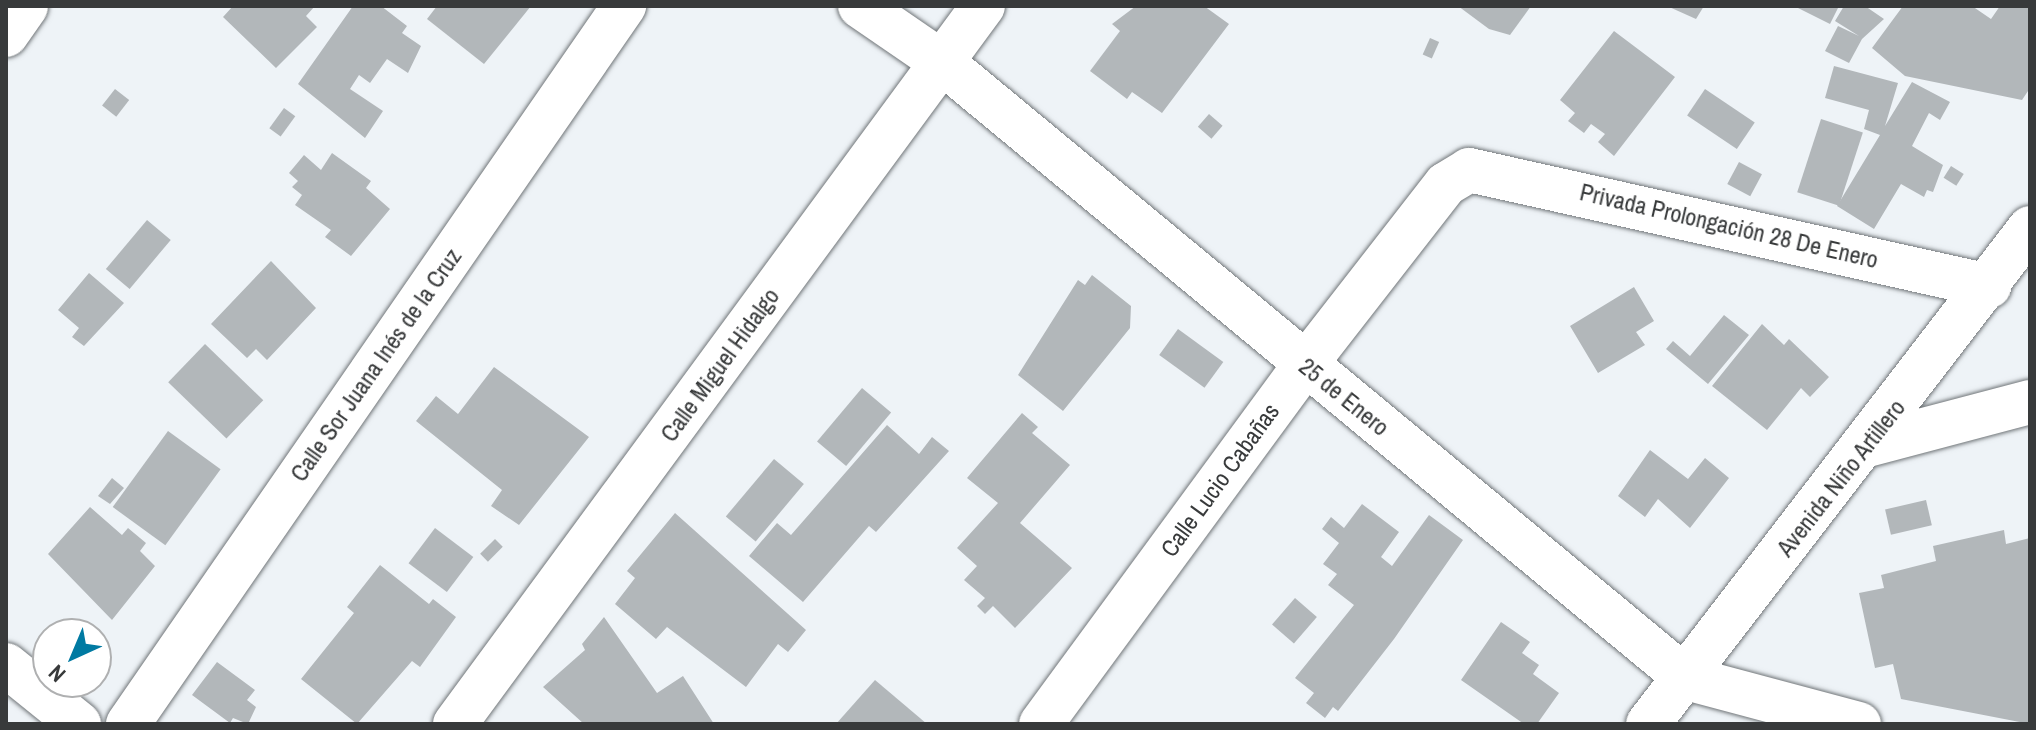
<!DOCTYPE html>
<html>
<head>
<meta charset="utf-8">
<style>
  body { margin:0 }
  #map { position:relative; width:2036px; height:730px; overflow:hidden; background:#eef3f7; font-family:"Archivo Narrow",sans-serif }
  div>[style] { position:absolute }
  .building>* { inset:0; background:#b2b7ba; transform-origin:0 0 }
  .roads { filter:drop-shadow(0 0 2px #717679) drop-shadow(0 0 2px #717679) }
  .minor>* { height:44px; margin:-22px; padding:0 22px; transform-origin:22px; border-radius:22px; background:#fff }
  span { translate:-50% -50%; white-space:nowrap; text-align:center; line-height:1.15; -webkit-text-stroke:6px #fff; paint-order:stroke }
  .street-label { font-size:24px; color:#383a3b }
  .frame { position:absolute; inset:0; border:8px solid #383a3b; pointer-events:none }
  .north { position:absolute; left:32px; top:618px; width:80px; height:80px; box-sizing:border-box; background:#fff; border:2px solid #afb0b1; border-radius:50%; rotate:224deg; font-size:22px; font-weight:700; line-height:32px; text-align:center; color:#383a3b }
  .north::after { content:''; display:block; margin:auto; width:28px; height:36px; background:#007aa2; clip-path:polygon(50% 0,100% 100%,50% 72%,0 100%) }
</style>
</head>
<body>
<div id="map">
  <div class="building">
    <div style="clip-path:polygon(233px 6px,315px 6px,306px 16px,317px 27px,276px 68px,223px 17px)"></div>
    <div style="clip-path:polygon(353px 6px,381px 6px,407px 26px,402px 33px,421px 46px,408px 73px,387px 59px,370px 83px,359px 75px,350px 89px,383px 111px,365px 138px,298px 84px)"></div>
    <div style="clip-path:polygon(437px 6px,531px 6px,484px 64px,427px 19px)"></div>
    <div style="clip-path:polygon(1136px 6px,1204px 6px,1229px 24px,1162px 113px,1132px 92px,1127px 99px,1090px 71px,1120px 31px,1112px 24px)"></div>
    <div style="clip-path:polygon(1458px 6px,1531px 6px,1510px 35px,1489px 29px)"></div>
    <div style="clip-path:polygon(1667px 6px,1704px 6px,1696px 19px)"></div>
    <div style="clip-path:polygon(1794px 6px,1839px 6px,1830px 24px)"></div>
    <div style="clip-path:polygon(1844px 6px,1865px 6px,1884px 19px,1862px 39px,1849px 63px,1825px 51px,1838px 26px,1859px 36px,1835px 21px)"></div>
    <div style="clip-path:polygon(1903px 6px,1972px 6px,1991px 19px,2000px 6px,2030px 6px,2030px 88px,2022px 100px,1905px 76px,1872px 48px)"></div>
    <div style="clip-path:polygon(1614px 31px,1675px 77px,1614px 156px,1598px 142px,1605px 134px,1591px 124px,1584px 133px,1568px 121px,1575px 113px,1560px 100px)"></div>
    <div style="left:1430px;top:38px;width:10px;height:18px;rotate:24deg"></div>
    <div style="clip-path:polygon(1834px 66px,1898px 83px,1885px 126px,1912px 82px,1950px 102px,1940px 120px,1929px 113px,1912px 146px,1943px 165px,1933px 192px,1927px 190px,1924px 197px,1901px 184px,1874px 229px,1837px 206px,1880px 135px,1864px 129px,1869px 110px,1825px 98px)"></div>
    <div style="left:115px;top:89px;width:18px;height:21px;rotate:38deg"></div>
    <div style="left:1705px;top:89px;width:60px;height:32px;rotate:34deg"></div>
    <div style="left:284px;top:108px;width:14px;height:25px;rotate:36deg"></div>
    <div style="left:1209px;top:114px;width:18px;height:17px;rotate:41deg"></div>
    <div style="left:1821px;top:119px;width:44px;height:77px;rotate:18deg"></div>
    <div style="clip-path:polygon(332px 153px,371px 181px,366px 188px,390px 209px,351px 256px,325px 237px,331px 230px,295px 205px,302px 195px,292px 187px,298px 181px,289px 173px,304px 155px,321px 170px)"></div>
    <div style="left:1739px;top:162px;width:26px;height:25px;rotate:28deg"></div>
    <div style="left:1951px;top:166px;width:15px;height:14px;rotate:32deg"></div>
    <div style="left:147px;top:220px;width:31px;height:64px;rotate:40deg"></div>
    <div style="clip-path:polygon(271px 261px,316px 308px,267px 360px,256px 349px,247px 358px,211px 324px)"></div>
    <div style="clip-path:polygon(89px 273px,124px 303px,84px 346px,72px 337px,79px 328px,58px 310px)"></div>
    <div style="clip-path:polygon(1092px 275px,1131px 306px,1130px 328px,1063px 411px,1018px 375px,1078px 280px,1085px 285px)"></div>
    <div style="clip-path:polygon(1634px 287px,1654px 321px,1636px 332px,1645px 345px,1598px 373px,1570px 326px)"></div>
    <div style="clip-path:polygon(1724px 315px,1749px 335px,1708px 384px,1666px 349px,1673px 341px,1690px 356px)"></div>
    <div style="clip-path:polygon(1762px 324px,1784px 345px,1789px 339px,1829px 377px,1810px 397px,1801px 388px,1767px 430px,1712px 386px)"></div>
    <div style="left:1178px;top:329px;width:56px;height:32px;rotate:36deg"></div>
    <div style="left:205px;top:344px;width:81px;height:53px;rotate:44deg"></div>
    <div style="clip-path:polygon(494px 367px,589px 437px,519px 525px,491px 506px,502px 490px,416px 421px,436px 396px,458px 414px)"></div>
    <div style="left:862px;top:388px;width:38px;height:70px;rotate:40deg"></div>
    <div style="clip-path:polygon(1022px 413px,1038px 427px,1032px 433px,1070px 465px,1020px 523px,1072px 568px,1015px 628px,993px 606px,985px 614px,977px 606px,985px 598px,964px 580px,977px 566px,957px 548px,998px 503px,967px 478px)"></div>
    <div style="clip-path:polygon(887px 425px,919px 454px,932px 437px,949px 451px,876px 532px,869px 526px,803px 602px,749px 556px,777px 523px,791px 535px)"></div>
    <div style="left:168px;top:431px;width:65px;height:94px;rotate:36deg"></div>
    <div style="clip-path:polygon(1650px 450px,1688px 479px,1705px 458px,1729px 478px,1690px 528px,1658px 499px,1645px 517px,1618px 496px)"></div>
    <div style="left:774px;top:459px;width:39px;height:75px;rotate:40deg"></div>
    <div style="clip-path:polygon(112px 478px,124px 488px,110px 504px,98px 496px)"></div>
    <div style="left:1926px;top:500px;width:26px;height:42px;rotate:77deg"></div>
    <div style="clip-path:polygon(1362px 504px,1399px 532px,1381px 557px,1392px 566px,1429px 515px,1463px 540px,1394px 639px,1338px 711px,1333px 707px,1325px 718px,1306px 703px,1314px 693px,1295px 678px,1354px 605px,1328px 585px,1337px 574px,1323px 564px,1339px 543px,1322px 529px,1331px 517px,1344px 528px)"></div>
    <div style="clip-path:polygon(90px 507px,122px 535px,128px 528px,146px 543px,140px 551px,155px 566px,112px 620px,48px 554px)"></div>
    <div style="clip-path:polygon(675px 513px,806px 630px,788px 652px,778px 644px,746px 687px,667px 627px,656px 639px,615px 604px,635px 578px,627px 571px)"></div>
    <div style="left:435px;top:528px;width:48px;height:44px;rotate:37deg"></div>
    <div style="clip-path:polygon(2004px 530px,2006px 544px,2030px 538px,2030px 724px,1901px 699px,1893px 664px,1875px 668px,1859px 593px,1884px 588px,1881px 575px,1936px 561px,1933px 546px)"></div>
    <div style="left:495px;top:539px;width:11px;height:21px;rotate:45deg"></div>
    <div style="clip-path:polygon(380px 565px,429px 604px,433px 599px,456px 617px,420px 667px,412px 661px,357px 724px,301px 679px,354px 613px,347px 607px)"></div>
    <div style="left:1295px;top:598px;width:29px;height:35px;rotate:41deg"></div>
    <div style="clip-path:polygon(604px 617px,657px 693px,683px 676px,714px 724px,584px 724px,543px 687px,585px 650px,582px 644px)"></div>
    <div style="clip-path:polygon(1501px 622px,1530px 642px,1522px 653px,1539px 665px,1533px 674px,1559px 693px,1537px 724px,1524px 724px,1461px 680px)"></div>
    <div style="clip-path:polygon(217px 662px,255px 690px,247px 700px,256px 707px,248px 724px,233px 718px,230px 723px,192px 695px)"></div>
    <div style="clip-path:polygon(875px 680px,927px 724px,836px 724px)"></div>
  </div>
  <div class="roads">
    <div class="minor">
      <div style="left:860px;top:6px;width:101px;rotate:34.5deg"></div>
      <div style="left:943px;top:63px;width:965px;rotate:39.62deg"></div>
      <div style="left:1686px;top:678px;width:179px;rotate:14.9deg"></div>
      <div style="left:6px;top:35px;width:35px;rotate:-55deg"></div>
      <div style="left:1867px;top:445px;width:169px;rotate:-14.8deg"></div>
      <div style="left:6px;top:665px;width:94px;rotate:38.9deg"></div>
      <div style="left:128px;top:724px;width:873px;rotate:-55.36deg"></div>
      <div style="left:455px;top:724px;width:891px;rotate:-53.67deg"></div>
      <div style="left:1041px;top:724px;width:446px;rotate:-53.7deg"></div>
      <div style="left:1305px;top:365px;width:229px;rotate:-52.1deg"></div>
      <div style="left:1446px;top:184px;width:27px;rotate:-31deg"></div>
      <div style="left:1469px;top:170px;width:533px;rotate:12.58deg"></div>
      <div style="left:1648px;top:724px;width:626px;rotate:-52.4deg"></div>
    </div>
  </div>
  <div class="street-label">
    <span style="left:1729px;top:226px;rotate:13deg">Privada Prolongación 28 De Enero</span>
    <span style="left:376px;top:365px;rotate:-55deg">Calle Sor Juana Inés de la Cruz</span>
    <span style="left:720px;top:365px;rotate:-54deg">Calle Miguel Hidalgo</span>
    <span style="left:1344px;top:397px;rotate:39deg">25 de Enero</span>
    <span style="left:1841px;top:478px;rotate:-52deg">Avenida Niño Artillero</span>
    <span style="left:1220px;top:480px;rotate:-54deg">Calle Lucio Cabañas</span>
  </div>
  <div class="frame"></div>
  <div class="north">N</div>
</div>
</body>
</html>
